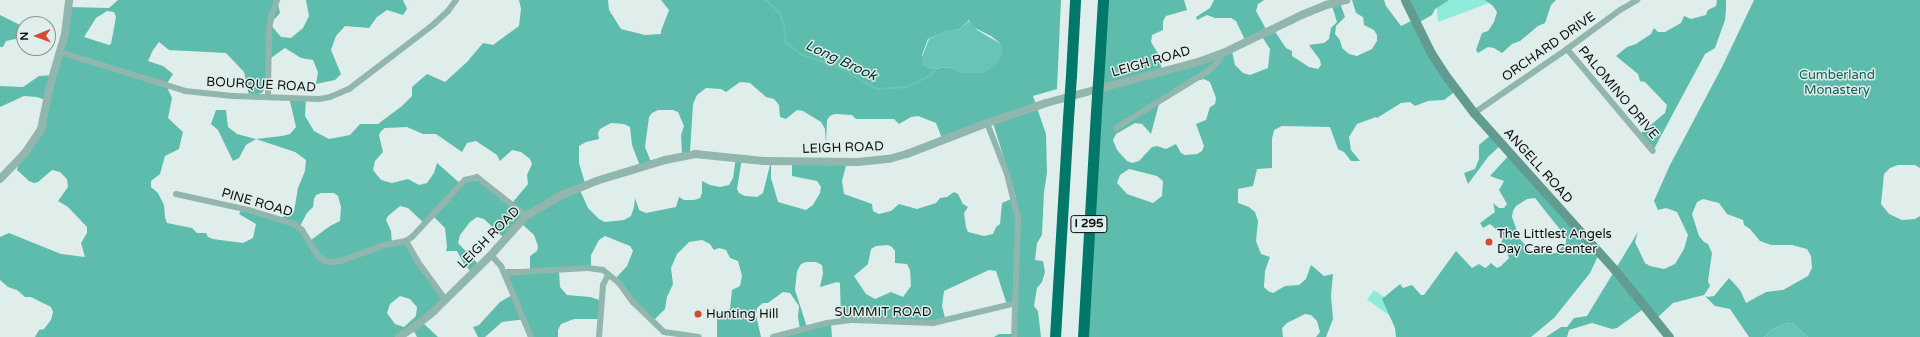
<!DOCTYPE html>
<html>
<head>
<meta charset="utf-8">
<style>
  body { margin:0 }
  #map { position:relative; width:1920px; height:337px; overflow:hidden; background:#dfeeeb; font-family:"Varela Round",sans-serif }
  div>[style] { position:absolute }
  .green>* { inset:0; background:#90eada; transform-origin:0 0 }
  .forest>* { inset:0; background:#5ebcac }
  .water>* { inset:0; background:#68c5b5 }
  .stream>* { height:2px; margin:-1px; padding:0 1px; transform-origin:1px; border-radius:1px; background:#68c5b5 }
  .minor>* { height:6px; margin:-3px; padding:0 3px; transform-origin:3px; border-radius:3px; background:#91b6ae }
  .tertiary>* { height:8px; margin:-4px; padding:0 4px; transform-origin:4px; border-radius:4px; background:#91b6ae }
  .secondary>* { height:9px; margin:-4.5px; padding:0 4.5px; transform-origin:4.5px; border-radius:4.5px; background:#629c91 }
  .motorway>* { height:11px; margin:-5.5px; padding:0 5.5px; transform-origin:5.5px; border-radius:5.5px; background:#01786a }
  .motorway-bridge>* { height:11px; margin:-5.5px; padding:0 5.5px; transform-origin:5.5px; border-radius:5.5px; background:#01786a }
  .dots>* { width:11px; height:11px; translate:-50% -50%; box-sizing:border-box; border:2px solid #dfeeeb; border-radius:50% }
  span { translate:-50% -50%; white-space:nowrap; text-align:center; line-height:1.15; -webkit-text-stroke:3px #dfeeeb; paint-order:stroke }
  .shield-label span { padding:1px 3px; background:#dfeeeb; border:1px solid; border-radius:3px; -webkit-text-stroke-width:0 }
  .shield-label { font-size:12px; color:#0b100f; font-weight:700 }
  .street-label { font-size:13px; color:#0b100f }
  .park-label { font-size:13px; color:#115f55 }
  .poi-label { font-size:13px; color:#0b100f }
  .left { translate:0 -50%; text-align:left }
  .water-label { font-size:14px; color:#04322c; font-style:italic }
  .north { position:absolute; left:16px; top:16px; width:40px; height:40px; box-sizing:border-box; background:#dfeeeb; border:1px solid #8a9593; border-radius:50%; rotate:269deg; font-size:11px; font-weight:700; line-height:16px; text-align:center; color:#0b100f }
  .north::after { content:''; display:block; margin:auto; width:14px; height:18px; background:#d64a35; clip-path:polygon(50% 0,100% 100%,50% 72%,0 100%) }
</style>
</head>
<body>
<div id="map">
  <div class="green">
    <div style="clip-path:polygon(1436px 0,1497px 0,1438px 22px)"></div>
    <div style="left:1374px;top:290px;width:44px;height:12px;rotate:35deg"></div>
  </div>
  <div class="forest">
    <div style="clip-path:polygon(evenodd,118px 0,277px 0,280px 13px,270px 24px,281px 37px,291px 38px,303px 28px,309px 16px,306px 0,403px 0,407px 9px,403px 15px,387px 10px,377px 17px,369px 28px,345px 26px,336px 36px,331px 50px,341px 74px,335px 80px,316px 84px,318px 72px,313px 60px,301px 58px,285px 48px,268px 60px,267px 84px,262px 93px,249px 96px,244px 72px,226px 53px,169px 50px,159px 42px,153px 50px,148px 61px,163px 66px,173px 74px,166px 85px,172px 98px,168px 118px,183px 132px,179px 149px,165px 156px,160px 174px,151px 181px,151px 187px,158px 193px,164px 205px,165px 217px,167px 223px,192px 228px,197px 233px,206px 233px,208px 237px,213px 239px,243px 243px,253px 238px,256px 224px,239px 214px,243px 206px,279px 219px,294px 211px,298px 188px,305px 171px,306px 160px,295px 152px,256px 139px,246px 145px,239px 158px,233px 161px,218px 130px,211px 124px,216px 110px,226px 110px,228px 127px,237px 134px,256px 139px,282px 136px,290px 134px,296px 127px,289px 97px,306px 98px,305px 116px,314px 131px,329px 139px,350px 135px,360px 124px,378px 124px,402px 106px,412px 96px,412px 87px,427px 74px,445px 82px,467px 62px,483px 43px,493px 45px,519px 26px,521px 9px,519px 0,608px 0,609px 10px,621px 29px,645px 35px,661px 34px,661px 31px,669px 10px,661px 0,1061px 0,1057px 89px,1033px 96px,1046px 134px,1047px 173px,1044px 192px,1042px 235px,1037px 243px,1035px 260px,1043px 261px,1045px 272px,1042px 282px,1037px 288px,1034px 306px,1038px 311px,1041px 337px,994px 337px,999px 334px,1015px 334px,1017px 304px,1007px 305px,996px 271px,989px 270px,944px 291px,942px 306px,946px 322px,841px 321px,840px 283px,837px 282px,820px 287px,823px 273px,822px 265px,816px 262px,806px 262px,801px 264px,797px 271px,795px 290px,807px 327px,831px 324px,832px 337px,773px 337px,800px 329px,798px 317px,799px 306px,790px 293px,783px 292px,768px 303px,763px 303px,757px 308px,756px 315px,761px 337px,717px 337px,717px 314px,730px 309px,732px 290px,740px 286px,742px 276px,738px 261px,730px 258px,726px 250px,719px 248px,714px 250px,710px 244px,702px 240px,689px 242px,677px 254px,671px 268px,673px 284px,667px 297px,665px 309px,653px 321px,615px 279px,627px 266px,633px 251px,630px 246px,605px 236px,599px 240px,591px 255px,591px 268px,559px 271px,560px 287px,567px 295px,590px 297px,603px 301px,602px 319px,574px 319px,561px 324px,558px 330px,558px 337px,532px 337px,526px 319px,502px 322px,485px 337px,478px 337px,473px 327px,479px 325px,500px 302px,514px 294px,506px 269px,530px 269px,530px 256px,537px 251px,538px 246px,534px 235px,522px 224px,506px 240px,484px 219px,477px 217px,470px 222px,460px 235px,458px 243px,481px 267px,473px 274px,464px 264px,457px 251px,446px 251px,447px 247px,445px 228px,434px 217px,425px 224px,408px 208px,400px 206px,388px 216px,386px 220px,391px 231px,392px 244px,409px 243px,422px 265px,446px 297px,423px 323px,438px 337px,417px 337px,414px 331px,402px 337px,35px 337px,39px 330px,44px 329px,51px 320px,53px 312px,51px 307px,31px 297px,25px 297px,17px 290px,8px 287px,0 280px,0 237px,9px 233px,61px 254px,85px 257px,81px 243px,87px 233px,87px 227px,68px 207px,58px 201px,68px 187px,67px 179px,60px 172px,52px 170px,38px 182px,34px 183px,29px 181px,17px 170px,19px 162px,27px 156px,48px 101px,37px 97px,24px 96px,0 107px,0 86px,23px 87px,39px 76px,55px 75px,69px 7px,109px 8px,118px 0,107px 11px,114px 12px,116px 17px,111px 44px,109px 45px,84px 37px,96px 18px,107px 11px,118px 0,969px 20px,973px 27px,991px 36px,1001px 44px,961px 73px,950px 67px,932px 69px,923px 65px,922px 55px,928px 39px,943px 32px,960px 29px,969px 20px,118px 0,740px 82px,750px 83px,766px 97px,774px 99px,779px 105px,780px 117px,786px 119px,797px 110px,803px 111px,821px 122px,825px 129px,826px 144px,827px 120px,830px 116px,835px 114px,852px 115px,856px 119px,894px 119px,899px 124px,911px 117px,918px 116px,936px 123px,943px 141px,993px 123px,1016px 197px,1002px 203px,1000px 224px,996px 227px,993px 234px,984px 236px,968px 232px,966px 227px,964px 213px,968px 207px,963px 204px,958px 194px,954px 192px,947px 197px,940px 198px,936px 203px,917px 209px,899px 204px,891px 211px,879px 214px,873px 211px,872px 204px,844px 194px,842px 181px,847px 162px,792px 163px,792px 176px,817px 181px,821px 187px,820px 193px,813px 205px,806px 210px,778px 202px,771px 178px,771px 161px,763px 193px,757px 197px,745px 196px,739px 193px,737px 189px,742px 158px,736px 157px,733px 178px,729px 185px,720px 187px,710px 185px,702px 181px,702px 193px,700px 198px,694px 200px,684px 200px,679px 197px,676px 207px,646px 213px,639px 210px,635px 198px,634px 207px,631px 216px,624px 220px,605px 222px,599px 219px,588px 208px,579px 188px,585px 183px,579px 163px,579px 146px,586px 142px,599px 139px,598px 133px,600px 129px,611px 123px,624px 124px,630px 127px,632px 145px,640px 166px,651px 162px,645px 147px,649px 117px,652px 113px,658px 110px,673px 110px,678px 112px,684px 126px,681px 135px,682px 153px,690px 152px,693px 104px,697px 95px,706px 88px,721px 89px,726px 92px,740px 82px,118px 0,407px 127px,423px 134px,436px 134px,462px 152px,467px 143px,476px 141px,497px 155px,500px 161px,512px 150px,521px 152px,530px 159px,532px 164px,527px 175px,528px 184px,513px 202px,479px 180px,466px 182px,462px 185px,437px 163px,434px 173px,427px 183px,419px 185px,408px 179px,392px 183px,381px 180px,373px 170px,375px 161px,383px 152px,379px 135px,381px 131px,385px 128px,407px 127px,118px 0,321px 193px,334px 193px,338px 196px,341px 207px,340px 221px,330px 226px,311px 240px,299px 228px,307px 213px,313px 207px,314px 199px,316px 195px,321px 193px,118px 0,888px 245px,892px 247px,895px 251px,895px 263px,907px 264px,910px 270px,911px 286px,903px 297px,891px 292px,875px 299px,866px 294px,854px 276px,868px 264px,871px 249px,876px 246px,888px 245px,118px 0,400px 296px,410px 299px,417px 307px,416px 316px,404px 327px,395px 324px,387px 313px,390px 304px,400px 296px)"></div>
    <div style="clip-path:polygon(evenodd,1105px 0,1184px 0,1187px 10px,1166px 16px,1163px 21px,1163px 30px,1152px 35px,1151px 42px,1159px 55px,1162px 72px,1232px 51px,1235px 65px,1243px 73px,1250px 75px,1268px 68px,1270px 49px,1261px 35px,1246px 42px,1236px 21px,1231px 18px,1215px 18px,1207px 15px,1197px 20px,1196px 17px,1210px 8px,1214px 0,1264px 0,1258px 4px,1256px 11px,1267px 31px,1274px 30px,1286px 48px,1292px 51px,1292px 56px,1309px 67px,1318px 69px,1321px 65px,1320px 60px,1309px 45px,1324px 43px,1329px 39px,1331px 28px,1337px 22px,1332px 6px,1340px 3px,1345px 17px,1336px 26px,1335px 34px,1340px 40px,1342px 48px,1349px 54px,1357px 56px,1372px 49px,1377px 41px,1377px 35px,1374px 30px,1364px 25px,1363px 17px,1356px 13px,1352px 0,1384px 0,1386px 6px,1401px 26px,1415px 19px,1409px 0,1449px 0,1435px 9px,1432px 15px,1418px 23px,1457px 90px,1444px 100px,1428px 101px,1415px 106px,1410px 102px,1401px 103px,1377px 118px,1376px 117px,1357px 124px,1349px 137px,1351px 150px,1360px 161px,1351px 161px,1344px 152px,1338px 149px,1330px 127px,1282px 126px,1274px 130px,1272px 139px,1272px 168px,1257px 169px,1253px 186px,1238px 189px,1238px 203px,1249px 207px,1255px 212px,1258px 221px,1256px 241px,1261px 254px,1270px 257px,1265px 271px,1264px 287px,1268px 291px,1273px 293px,1285px 286px,1299px 285px,1306px 279px,1311px 265px,1324px 276px,1333px 274px,1331px 296px,1333px 319px,1326px 337px,1316px 337px,1320px 332px,1317px 321px,1311px 315px,1305px 314px,1287px 323px,1282px 328px,1283px 337px,1085px 337px,1105px 0,1204px 79px,1210px 82px,1216px 98px,1215px 104px,1210px 107px,1206px 120px,1196px 124px,1204px 146px,1202px 151px,1197px 154px,1185px 155px,1181px 153px,1176px 144px,1166px 149px,1157px 146px,1152px 147px,1139px 161px,1132px 163px,1127px 161px,1117px 150px,1113px 140px,1116px 134px,1135px 123px,1142px 124px,1151px 134px,1160px 100px,1196px 81px,1204px 79px,1105px 0,1129px 169px,1157px 176px,1163px 181px,1162px 196px,1153px 203px,1127px 194px,1117px 183px,1120px 175px,1129px 169px)"></div>
    <div style="clip-path:polygon(1485px 0,1556px 0,1551px 5px,1545px 23px,1538px 26px,1520px 41px,1512px 44px,1502px 53px,1494px 48px,1488px 47px,1478px 53px,1476px 50px,1482px 33px,1488px 31px,1494px 22px,1497px 12px,1493px 6px)"></div>
    <div style="clip-path:polygon(1717px 0,1726px 0,1726px 10px,1725px 20px,1715px 48px,1705px 54px,1654px 149px,1641px 133px,1665px 113px,1667px 105px,1645px 82px,1640px 81px,1638px 74px,1616px 56px,1627px 47px,1636px 44px,1651px 34px,1654px 28px,1658px 32px,1665px 32px,1681px 23px,1684px 16px,1691px 19px,1706px 15px,1708px 10px,1716px 6px)"></div>
    <div style="clip-path:polygon(1754px 0,1920px 0,1920px 168px,1915px 165px,1898px 165px,1890px 168px,1884px 174px,1881px 204px,1889px 214px,1902px 220px,1915px 219px,1920px 216px,1920px 337px,1808px 337px,1792px 323px,1784px 324px,1771px 330px,1764px 337px,1749px 337px,1730px 309px,1715px 306px,1705px 296px,1708px 297px,1714px 296px,1729px 278px,1740px 290px,1746px 303px,1766px 292px,1783px 290px,1808px 276px,1812px 268px,1811px 256px,1807px 249px,1792px 245px,1771px 245px,1760px 241px,1750px 229px,1744px 225px,1743px 220px,1727px 214px,1719px 203px,1703px 199px,1697px 202px,1692px 214px,1699px 236px,1704px 242px,1708px 244px,1712px 253px,1708px 281px,1710px 286px,1704px 295px,1673px 303px,1657px 318px,1646px 307px,1617px 328px,1612px 329px,1592px 323px,1569px 330px,1567px 337px,1546px 337px,1561px 327px,1567px 327px,1574px 318px,1587px 316px,1638px 232px,1635px 242px,1645px 263px,1650px 266px,1664px 269px,1675px 264px,1684px 249px,1688px 235px,1677px 212px,1666px 208px,1658px 210px,1654px 201px,1670px 165px,1722px 67px)"></div>
    <div style="clip-path:polygon(0 15px,24px 27px,24px 41px,15px 39px,6px 41px,3px 47px,0 47px)"></div>
    <div style="clip-path:polygon(1493px 133px,1502px 144px,1488px 157px,1468px 184px,1464px 173px,1475px 169px,1479px 159px,1479px 145px)"></div>
    <div style="clip-path:polygon(evenodd,1510px 154px,1599px 254px,1590px 273px,1554px 318px,1531px 337px,1396px 337px,1395px 328px,1382px 299px,1400px 284px,1403px 288px,1412px 285px,1421px 295px,1424px 295px,1456px 251px,1472px 268px,1479px 264px,1485px 268px,1487px 267px,1491px 263px,1497px 268px,1501px 266px,1509px 258px,1507px 253px,1500px 245px,1504px 236px,1490px 224px,1483px 228px,1480px 223px,1495px 212px,1493px 203px,1499px 208px,1504px 208px,1507px 204px,1499px 190px,1504px 181px,1490px 176px,1510px 154px,1535px 198px,1566px 237px,1566px 243px,1556px 253px,1548px 254px,1530px 251px,1520px 239px,1512px 217px,1513px 211px,1516px 206px,1527px 199px,1535px 198px)"></div>
  </div>
  <div class="water">
    <div style="clip-path:polygon(969px 21px,977px 30px,1001px 44px,1003px 52px,997px 63px,985px 73px,961px 73px,950px 67px,932px 69px,922px 65px,922px 57px,929px 39px,944px 31px,960px 29px)"></div>
    <div style="clip-path:polygon(1792px 323px,1808px 337px,1764px 337px,1771px 330px,1784px 324px)"></div>
  </div>
  <div class="stream">
    <div style="left:766px;top:0;width:19px;rotate:43deg"></div>
    <div style="left:780px;top:13px;width:13px;rotate:72deg"></div>
    <div style="left:784px;top:25px;width:16px;rotate:86deg"></div>
    <div style="left:785px;top:41px;width:20px;rotate:41deg"></div>
    <div style="left:800px;top:54px;width:40px;rotate:18.9deg"></div>
    <div style="left:838px;top:67px;width:45px;rotate:29.4deg"></div>
    <div style="left:877px;top:89px;width:29px;rotate:-4deg"></div>
    <div style="left:906px;top:87px;width:26px;rotate:-25deg"></div>
    <div style="left:930px;top:76px;width:7px;rotate:-45deg"></div>
  </div>
  <div class="minor">
    <div style="left:1567px;top:49px;width:133px;rotate:49.9deg"></div>
    <div style="left:60px;top:52px;width:131px;rotate:17.3deg"></div>
    <div style="left:185px;top:91px;width:48px;rotate:5.9deg"></div>
    <div style="left:233px;top:96px;width:86px;rotate:2deg"></div>
    <div style="left:319px;top:99px;width:11px;rotate:-10deg"></div>
    <div style="left:330px;top:97px;width:21px;rotate:-23deg"></div>
    <div style="left:349px;top:89px;width:107px;rotate:-37.4deg"></div>
    <div style="left:434px;top:24px;width:19px;rotate:-43deg"></div>
    <div style="left:448px;top:11px;width:14px;rotate:-54deg"></div>
    <div style="left:268px;top:97px;width:68px;rotate:-89.2deg"></div>
    <div style="left:269px;top:29px;width:16px;rotate:-79deg"></div>
    <div style="left:272px;top:13px;width:14px;rotate:-69deg"></div>
    <div style="left:1474px;top:113px;width:113px;rotate:-34.5deg"></div>
    <div style="left:1567px;top:49px;width:66px;rotate:-36.3deg"></div>
    <div style="left:1620px;top:10px;width:20px;rotate:-30deg"></div>
    <div style="left:987px;top:123px;width:55px;rotate:68.6deg"></div>
    <div style="left:1007px;top:174px;width:45px;rotate:76deg"></div>
    <div style="left:1018px;top:218px;width:119px;rotate:91.9deg"></div>
    <div style="left:1116px;top:128px;width:108px;rotate:-31.8deg"></div>
    <div style="left:1208px;top:71px;width:12px;rotate:-42deg"></div>
    <div style="left:1217px;top:63px;width:12px;rotate:-59deg"></div>
    <div style="left:176px;top:194px;width:75px;rotate:12.4deg"></div>
    <div style="left:249px;top:210px;width:47px;rotate:17.3deg"></div>
    <div style="left:294px;top:224px;width:10px;rotate:37deg"></div>
    <div style="left:302px;top:230px;width:32px;rotate:58deg"></div>
    <div style="left:319px;top:257px;width:10px;rotate:29deg"></div>
    <div style="left:328px;top:262px;width:13px;rotate:-4deg"></div>
    <div style="left:341px;top:261px;width:47px;rotate:-20deg"></div>
    <div style="left:385px;top:245px;width:21px;rotate:-11deg"></div>
    <div style="left:406px;top:241px;width:7px;rotate:-34deg"></div>
    <div style="left:412px;top:237px;width:78px;rotate:-47.1deg"></div>
    <div style="left:465px;top:180px;width:12px;rotate:-14deg"></div>
    <div style="left:477px;top:177px;width:63px;rotate:38.5deg"></div>
    <div style="left:406px;top:241px;width:24px;rotate:60deg"></div>
    <div style="left:418px;top:262px;width:46px;rotate:53.9deg"></div>
    <div style="left:491px;top:255px;width:15px;rotate:48deg"></div>
    <div style="left:501px;top:266px;width:77px;rotate:67.1deg"></div>
    <div style="left:505px;top:273px;width:64px;rotate:-3.6deg"></div>
    <div style="left:569px;top:269px;width:19px;rotate:-3deg"></div>
    <div style="left:588px;top:268px;width:15px;rotate:8deg"></div>
    <div style="left:603px;top:270px;width:21px;rotate:39deg"></div>
    <div style="left:619px;top:283px;width:24px;rotate:54deg"></div>
    <div style="left:633px;top:302px;width:43px;rotate:44.1deg"></div>
    <div style="left:664px;top:332px;width:35px;rotate:8deg"></div>
    <div style="left:599px;top:337px;width:52px;rotate:-85.6deg"></div>
    <div style="left:603px;top:285px;width:11px;rotate:-63deg"></div>
    <div style="left:773px;top:337px;width:56px;rotate:-14.5deg"></div>
    <div style="left:827px;top:323px;width:26px;rotate:-7deg"></div>
    <div style="left:853px;top:320px;width:80px;rotate:2.1deg"></div>
    <div style="left:933px;top:323px;width:85px;rotate:-13.5deg"></div>
  </div>
  <div class="tertiary">
    <div style="left:0;top:179px;width:36px;rotate:-46deg"></div>
    <div style="left:25px;top:153px;width:29px;rotate:-56deg"></div>
    <div style="left:41px;top:129px;width:44px;rotate:-78.2deg"></div>
    <div style="left:50px;top:86px;width:54px;rotate:-73.9deg"></div>
    <div style="left:65px;top:34px;width:34px;rotate:-83deg"></div>
    <div style="left:399px;top:337px;width:22px;rotate:-34deg"></div>
    <div style="left:417px;top:325px;width:22px;rotate:-39deg"></div>
    <div style="left:434px;top:311px;width:80px;rotate:-44.5deg"></div>
    <div style="left:491px;top:255px;width:52px;rotate:-48.1deg"></div>
    <div style="left:526px;top:216px;width:42px;rotate:-30.3deg"></div>
    <div style="left:562px;top:195px;width:37px;rotate:-22deg"></div>
    <div style="left:596px;top:181px;width:72px;rotate:-16.9deg"></div>
    <div style="left:665px;top:160px;width:31px;rotate:-11deg"></div>
    <div style="left:695px;top:154px;width:69px;rotate:5.8deg"></div>
    <div style="left:764px;top:161px;width:94px;rotate:0.6deg"></div>
    <div style="left:858px;top:162px;width:31px;rotate:-6deg"></div>
    <div style="left:889px;top:159px;width:19px;rotate:-16deg"></div>
    <div style="left:907px;top:154px;width:86px;rotate:-21.2deg"></div>
    <div style="left:987px;top:123px;width:62px;rotate:-18.7deg"></div>
    <div style="left:1046px;top:103px;width:157px;rotate:-15.1deg"></div>
    <div style="left:1198px;top:62px;width:27px;rotate:-20deg"></div>
    <div style="left:1223px;top:53px;width:90px;rotate:-25.7deg"></div>
    <div style="left:1304px;top:14px;width:24px;rotate:-22deg"></div>
    <div style="left:1326px;top:5px;width:21px;rotate:-14deg"></div>
  </div>
  <div class="secondary">
    <div style="left:1405px;top:0;width:59px;rotate:63.9deg"></div>
    <div style="left:1431px;top:53px;width:27px;rotate:57deg"></div>
    <div style="left:1446px;top:76px;width:46px;rotate:52.9deg"></div>
    <div style="left:1474px;top:113px;width:211px;rotate:48.1deg"></div>
    <div style="left:1615px;top:270px;width:86px;rotate:51.1deg"></div>
  </div>
  <div class="motorway">
    <div style="left:1099px;top:67px;width:67px;rotate:-86.6deg"></div>
    <div style="left:1071px;top:75px;width:75px;rotate:-86.9deg"></div>
    <div style="left:1055px;top:337px;width:219px;rotate:-86.6deg"></div>
    <div style="left:1083px;top:337px;width:226px;rotate:-86.7deg"></div>
  </div>
  <div class="motorway-bridge">
    <div style="left:1096px;top:111px;width:44px;rotate:-86.1deg"></div>
    <div style="left:1068px;top:118px;width:43px;rotate:-86deg"></div>
  </div>
  <div class="dots">
    <div style="left:1489px;top:242px;background:#d64a35"></div>
    <div style="left:698px;top:314px;background:#d64a35"></div>
  </div>
  <div class="shield-label">
    <span style="left:1089px;top:224px">I 295</span>
  </div>
  <div class="street-label">
    <span style="left:1549px;top:47px;rotate:-35deg">ORCHARD DRIVE</span>
    <span style="left:1151px;top:62px;rotate:-16deg">LEIGH ROAD</span>
    <span style="left:261px;top:85px;rotate:3deg">BOURQUE ROAD</span>
    <span style="left:1618px;top:93px;rotate:50deg">PALOMINO DRIVE</span>
    <span style="left:843px;top:148px;rotate:-2deg">LEIGH ROAD</span>
    <span style="left:1538px;top:166px;rotate:48deg">ANGELL ROAD</span>
    <span style="left:257px;top:203px;rotate:16deg">PINE ROAD</span>
    <span style="left:489px;top:238px;rotate:-45deg">LEIGH ROAD</span>
    <span style="left:883px;top:312px">SUMMIT ROAD</span>
  </div>
  <div class="park-label">
    <span style="left:1837px;top:83px">Cumberland<br>Monastery</span>
  </div>
  <div class="poi-label">
    <span class="left" style="left:1497px;top:242px">The Littlest Angels<br>Day Care Center</span>
    <span class="left" style="left:706px;top:314px">Hunting Hill</span>
  </div>
  <div class="water-label">
    <span style="left:841px;top:61px;rotate:25deg">Long Brook</span>
  </div>
  <div class="north">N</div>
</div>
</body>
</html>
